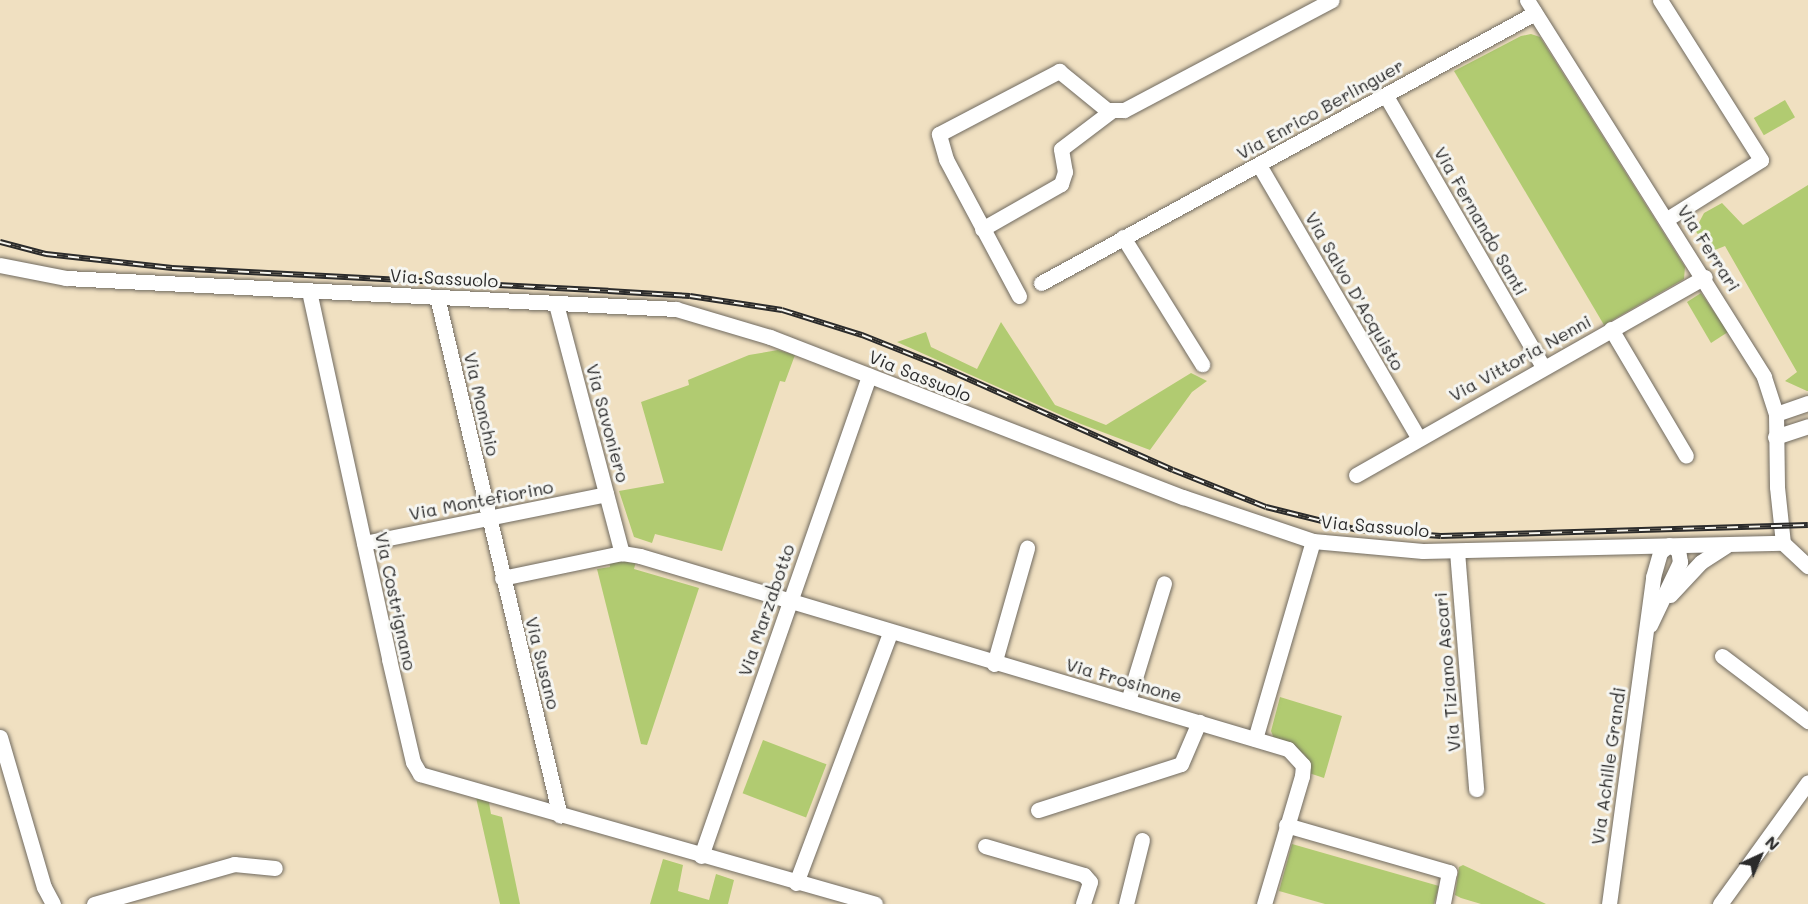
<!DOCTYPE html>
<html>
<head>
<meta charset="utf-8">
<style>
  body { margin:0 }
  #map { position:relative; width:1808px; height:904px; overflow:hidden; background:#f0e0c1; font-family:Mali,sans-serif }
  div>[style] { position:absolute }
  .green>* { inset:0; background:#b1cb71; transform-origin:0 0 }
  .roads { filter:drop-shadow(0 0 2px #706a60) drop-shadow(0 0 2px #706a60) }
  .minor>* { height:15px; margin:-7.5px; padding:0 7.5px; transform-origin:7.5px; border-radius:7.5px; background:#fff }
  .rail>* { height:6px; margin-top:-3px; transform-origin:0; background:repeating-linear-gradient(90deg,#f6f6f2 0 11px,#2b2b2b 0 22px); box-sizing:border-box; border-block:2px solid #2b2b2b }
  span { translate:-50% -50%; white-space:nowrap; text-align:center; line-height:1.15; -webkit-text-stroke:6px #f6f6f2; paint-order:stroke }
  .street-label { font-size:18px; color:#2b2b2b }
  .north { position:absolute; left:1730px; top:826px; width:60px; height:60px; -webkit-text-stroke:4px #f6f6f2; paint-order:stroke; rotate:44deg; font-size:16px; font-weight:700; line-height:24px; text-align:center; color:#2b2b2b }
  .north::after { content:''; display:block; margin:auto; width:21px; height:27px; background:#2b2b2b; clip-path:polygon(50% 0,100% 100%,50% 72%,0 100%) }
</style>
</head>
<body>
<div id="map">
  <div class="green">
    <div style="clip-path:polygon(1531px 34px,1540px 37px,1685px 267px,1684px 279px,1604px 325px,1454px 71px,1521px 36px)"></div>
    <div style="left:1785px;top:100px;width:20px;height:36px;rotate:60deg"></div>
    <div style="clip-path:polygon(1808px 185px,1808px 391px,1807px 391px,1785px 381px,1797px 372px,1725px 246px,1710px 252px,1695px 230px,1704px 213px,1722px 203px,1743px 225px)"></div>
    <div style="clip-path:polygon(1701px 293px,1728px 332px,1711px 343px,1687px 302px)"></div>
    <div style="clip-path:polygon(1001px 322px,1055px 405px,1106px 425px,1191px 373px,1207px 381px,1192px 392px,1150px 450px,1081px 424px,897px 342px,926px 332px,931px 347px,977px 369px)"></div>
    <div style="clip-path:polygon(778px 350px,795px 355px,785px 382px,780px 381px,722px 551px,655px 534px,652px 543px,634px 537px,619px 491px,664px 483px,641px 402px,689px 385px,688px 380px,749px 355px)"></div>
    <div style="clip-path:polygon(609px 557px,637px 558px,634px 569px,699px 588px,647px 745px,641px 744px,597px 569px,610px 567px)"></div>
    <div style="clip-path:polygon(1280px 697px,1342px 716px,1324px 778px,1309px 773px,1311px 765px,1304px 754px,1275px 741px,1271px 731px)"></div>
    <div style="left:763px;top:740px;width:68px;height:57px;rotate:21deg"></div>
    <div style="clip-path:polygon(475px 793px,488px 797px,491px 814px,502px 817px,520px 904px,500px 904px)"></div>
    <div style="clip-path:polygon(1292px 844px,1439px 886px,1434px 904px,1325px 904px,1279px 891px)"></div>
    <div style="clip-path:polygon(663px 859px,683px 865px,678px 891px,709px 900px,716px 874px,734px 880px,728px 904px,650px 904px)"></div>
    <div style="clip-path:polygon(1463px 865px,1546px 904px,1481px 904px,1461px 898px,1455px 895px,1459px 867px)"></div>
  </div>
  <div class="roads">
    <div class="minor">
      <div style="left:1527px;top:0;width:445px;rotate:57.8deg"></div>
      <div style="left:1764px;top:377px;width:39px;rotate:72deg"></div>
      <div style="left:1776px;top:414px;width:73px;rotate:89.2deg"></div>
      <div style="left:1777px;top:487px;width:56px;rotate:83.9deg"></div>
      <div style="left:1660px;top:0;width:189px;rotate:57.7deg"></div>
      <div style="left:1761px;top:160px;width:111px;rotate:147.9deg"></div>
      <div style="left:1386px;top:96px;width:313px;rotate:59.9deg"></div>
      <div style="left:1259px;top:165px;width:315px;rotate:59.7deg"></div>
      <div style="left:982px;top:229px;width:91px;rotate:-29.7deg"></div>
      <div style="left:1061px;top:184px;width:13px;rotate:-72deg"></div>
      <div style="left:1065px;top:172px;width:23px;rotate:-100deg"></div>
      <div style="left:1061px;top:149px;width:63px;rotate:-37.2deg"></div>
      <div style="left:1123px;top:237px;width:150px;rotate:58.1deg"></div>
      <div style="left:0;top:265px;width:67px;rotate:11.1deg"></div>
      <div style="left:66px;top:278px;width:611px;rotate:2.91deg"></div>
      <div style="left:676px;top:309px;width:98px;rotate:16.6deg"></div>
      <div style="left:770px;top:337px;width:443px;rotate:21.2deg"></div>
      <div style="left:1183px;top:497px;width:137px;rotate:18.7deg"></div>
      <div style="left:1313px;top:541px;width:110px;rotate:5.2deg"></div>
      <div style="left:1423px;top:551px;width:360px;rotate:-1.3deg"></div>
      <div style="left:1783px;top:543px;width:34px;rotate:43deg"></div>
      <div style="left:1041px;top:283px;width:563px;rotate:-28.66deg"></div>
      <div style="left:309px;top:291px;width:377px;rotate:77.7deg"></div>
      <div style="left:389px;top:659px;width:106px;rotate:76.9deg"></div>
      <div style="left:413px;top:762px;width:14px;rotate:60deg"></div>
      <div style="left:420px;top:774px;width:473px;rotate:15.9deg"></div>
      <div style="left:1019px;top:296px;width:155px;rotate:-118.1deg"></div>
      <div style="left:946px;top:159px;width:26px;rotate:-106deg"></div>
      <div style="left:939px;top:134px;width:136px;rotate:-27.7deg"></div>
      <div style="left:1059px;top:71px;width:62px;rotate:39.1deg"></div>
      <div style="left:1107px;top:110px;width:17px"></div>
      <div style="left:1124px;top:110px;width:235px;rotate:-27.9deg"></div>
      <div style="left:437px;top:297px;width:533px;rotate:76.67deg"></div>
      <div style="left:556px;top:304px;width:258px;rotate:75.2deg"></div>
      <div style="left:1611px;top:329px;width:147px;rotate:59.4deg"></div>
      <div style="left:1776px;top:414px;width:34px;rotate:-19deg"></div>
      <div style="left:1775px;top:437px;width:35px;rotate:-18deg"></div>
      <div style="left:1356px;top:475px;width:401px;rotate:-29.6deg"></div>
      <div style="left:364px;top:543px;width:247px;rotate:-11.4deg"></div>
      <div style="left:1457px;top:551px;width:239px;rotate:85.4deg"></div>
      <div style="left:502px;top:578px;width:123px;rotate:-11.8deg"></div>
      <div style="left:622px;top:553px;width:18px;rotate:9deg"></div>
      <div style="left:640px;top:556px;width:676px;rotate:16.59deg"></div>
      <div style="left:1288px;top:749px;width:22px;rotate:47deg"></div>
      <div style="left:1303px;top:765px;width:11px;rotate:95deg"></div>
      <div style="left:1302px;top:776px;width:134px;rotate:106.5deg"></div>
      <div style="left:1670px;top:595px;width:45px;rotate:-46.8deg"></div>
      <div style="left:1701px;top:562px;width:30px;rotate:-33deg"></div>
      <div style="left:1650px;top:625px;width:70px;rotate:-64.5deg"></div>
      <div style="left:1680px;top:562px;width:12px;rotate:-99deg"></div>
      <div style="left:1678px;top:550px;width:10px;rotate:-151deg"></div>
      <div style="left:1722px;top:656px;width:108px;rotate:37.1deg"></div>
      <div style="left:994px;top:664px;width:121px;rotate:-74.1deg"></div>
      <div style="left:1128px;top:701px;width:123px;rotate:-73deg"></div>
      <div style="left:0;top:737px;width:156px;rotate:73.7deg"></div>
      <div style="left:44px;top:887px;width:19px;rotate:62deg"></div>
      <div style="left:1255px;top:739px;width:206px;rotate:-73.7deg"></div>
      <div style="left:1038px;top:810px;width:150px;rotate:-17.8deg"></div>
      <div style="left:1181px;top:764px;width:46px;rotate:-66.8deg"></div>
      <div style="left:1286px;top:825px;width:170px;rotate:16.1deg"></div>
      <div style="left:1449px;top:872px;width:33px;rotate:101deg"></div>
      <div style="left:985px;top:846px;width:103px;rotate:16.3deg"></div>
      <div style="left:1084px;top:875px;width:9px;rotate:49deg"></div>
      <div style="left:1090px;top:882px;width:23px;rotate:108deg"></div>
      <div style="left:701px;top:856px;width:509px;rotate:-70.71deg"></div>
      <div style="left:796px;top:883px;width:267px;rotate:-69.4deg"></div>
      <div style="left:94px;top:904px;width:146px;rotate:-15.9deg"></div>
      <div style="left:234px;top:864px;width:41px;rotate:5.6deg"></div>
      <div style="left:1126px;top:904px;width:66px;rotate:-76deg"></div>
      <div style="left:1609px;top:904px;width:330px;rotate:-82.3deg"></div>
      <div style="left:1653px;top:577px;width:26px;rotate:-74deg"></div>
      <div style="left:1660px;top:552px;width:11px;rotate:-38deg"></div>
      <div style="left:1720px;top:904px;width:150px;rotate:-54.2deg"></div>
    </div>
  </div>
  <div class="rail">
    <div style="left:0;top:242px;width:48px;rotate:14.6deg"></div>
    <div style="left:46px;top:254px;width:127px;rotate:6.3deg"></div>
    <div style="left:172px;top:268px;width:437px;rotate:3deg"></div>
    <div style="left:608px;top:291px;width:82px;rotate:3.5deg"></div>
    <div style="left:690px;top:296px;width:93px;rotate:8.7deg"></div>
    <div style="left:782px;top:310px;width:84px;rotate:17.4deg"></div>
    <div style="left:862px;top:335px;width:81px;rotate:21.8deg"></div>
    <div style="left:937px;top:365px;width:258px;rotate:24deg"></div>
    <div style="left:1173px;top:470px;width:100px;rotate:21.7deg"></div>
    <div style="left:1266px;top:507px;width:95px;rotate:14deg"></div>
    <div style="left:1358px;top:530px;width:83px;rotate:4.1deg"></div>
    <div style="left:1441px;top:536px;width:367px;rotate:-1.7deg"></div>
  </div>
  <div class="street-label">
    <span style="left:1320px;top:109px;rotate:-29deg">Via Enrico Berlinguer</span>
    <span style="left:1481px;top:221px;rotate:60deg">Via Fernando Santi</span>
    <span style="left:1709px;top:248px;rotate:57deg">Via Ferrari</span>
    <span style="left:444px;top:278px;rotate:3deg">Via Sassuolo</span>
    <span style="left:1355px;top:291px;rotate:60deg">Via Salvo D'Acquisto</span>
    <span style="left:1520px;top:358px;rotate:-29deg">Via Vittoria Nenni</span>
    <span style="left:920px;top:376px;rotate:22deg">Via Sassuolo</span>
    <span style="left:482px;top:404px;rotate:77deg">Via Monchio</span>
    <span style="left:608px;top:423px;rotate:75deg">Via Savoniero</span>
    <span style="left:481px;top:500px;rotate:-11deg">Via Montefiorino</span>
    <span style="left:1375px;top:526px;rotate:5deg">Via Sassuolo</span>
    <span style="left:396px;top:601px;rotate:78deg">Via Costrignano</span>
    <span style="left:766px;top:610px;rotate:-71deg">Via Marzabotto</span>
    <span style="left:543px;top:663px;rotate:76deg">Via Susano</span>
    <span style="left:1447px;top:672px;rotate:-95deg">Via Tiziano Ascari</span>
    <span style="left:1124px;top:680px;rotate:16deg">Via Frosinone</span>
    <span style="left:1608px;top:766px;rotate:-82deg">Via Achille Grandi</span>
  </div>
  <div class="north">N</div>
</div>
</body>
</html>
